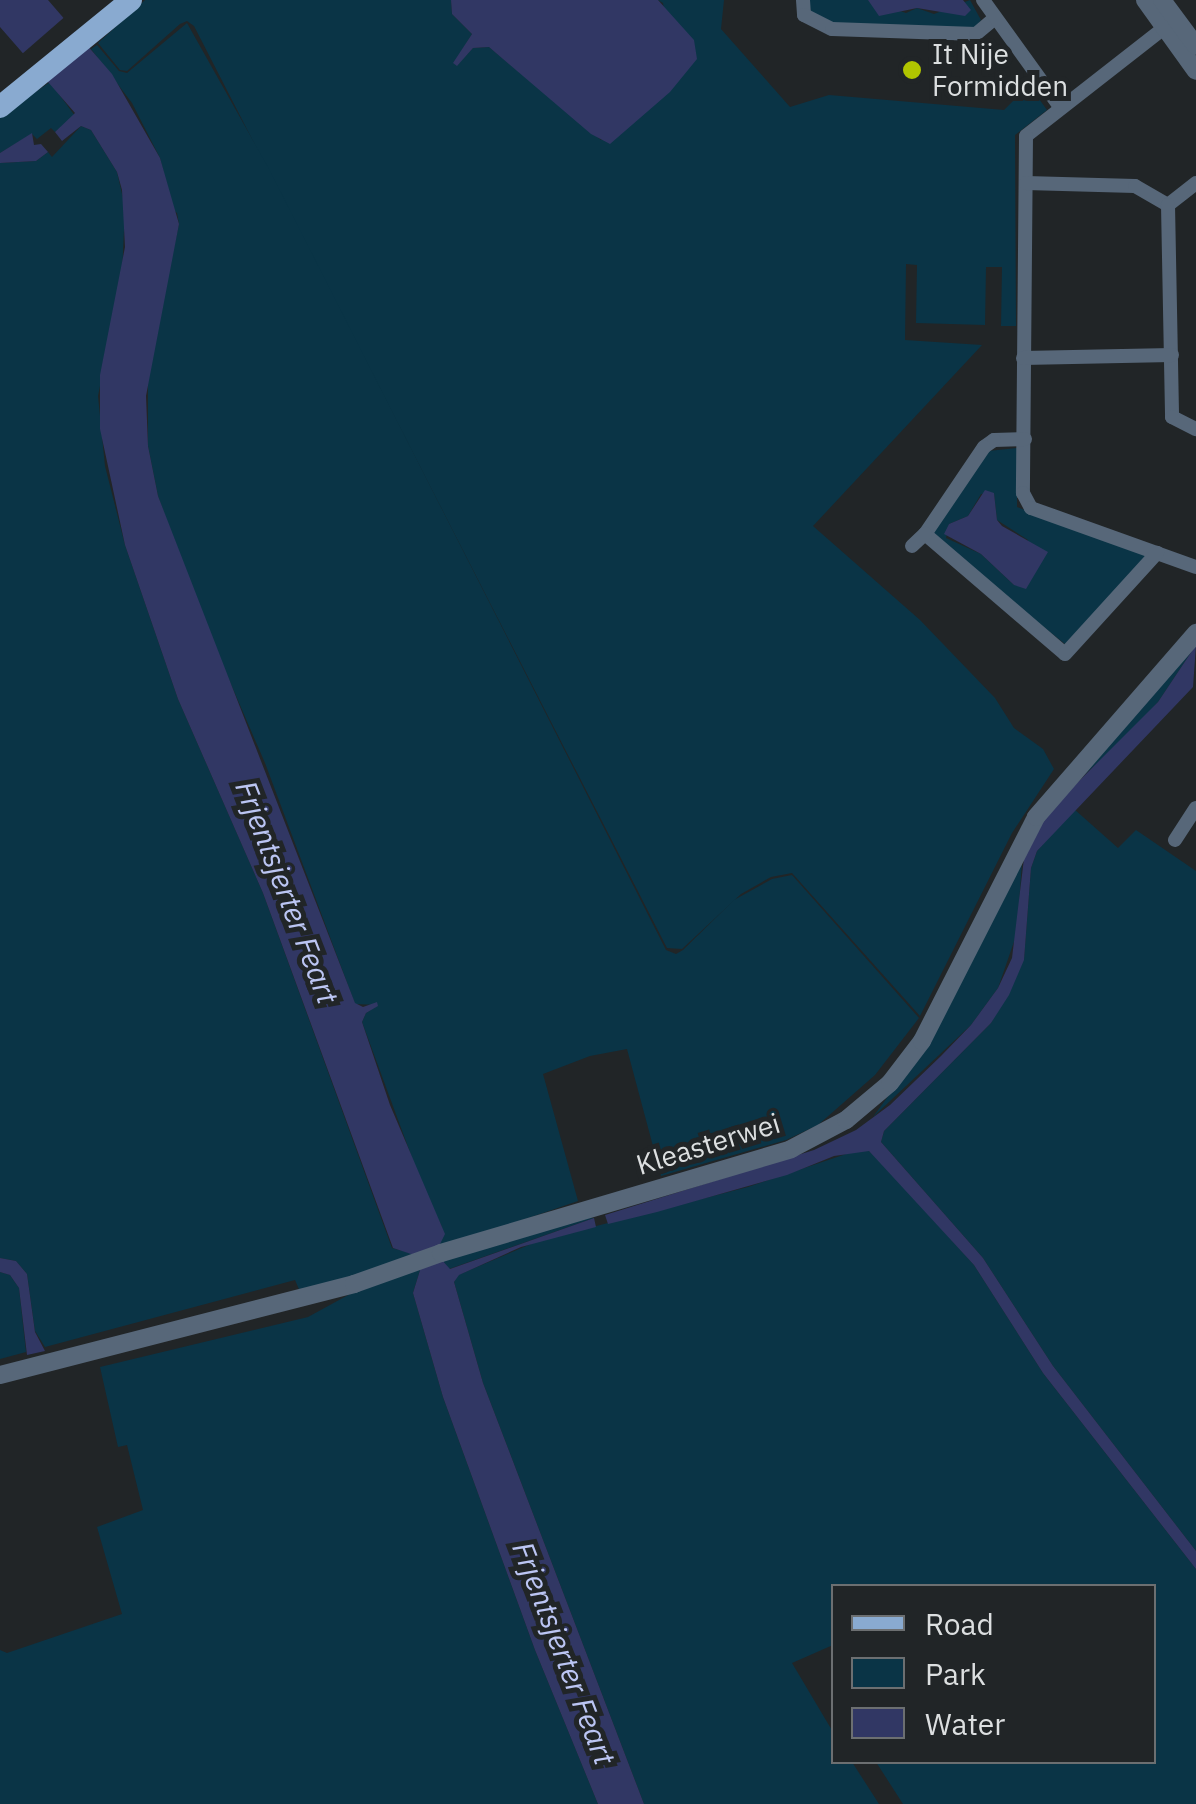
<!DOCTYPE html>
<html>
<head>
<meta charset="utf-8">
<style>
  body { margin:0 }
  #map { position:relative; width:1196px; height:1804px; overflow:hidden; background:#212527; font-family:"IBM Plex Sans",sans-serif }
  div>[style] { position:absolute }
  .green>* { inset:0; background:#0a3446 }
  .water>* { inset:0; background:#313764 }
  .pier>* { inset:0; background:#212527; transform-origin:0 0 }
  .minor>* { height:14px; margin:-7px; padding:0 7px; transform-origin:7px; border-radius:7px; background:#576779 }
  .tertiary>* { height:18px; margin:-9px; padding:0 9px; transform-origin:9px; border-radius:9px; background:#576779 }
  .primary>* { height:22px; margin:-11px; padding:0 11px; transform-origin:11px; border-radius:11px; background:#89aad0 }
  .dots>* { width:28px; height:28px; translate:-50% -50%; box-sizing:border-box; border:5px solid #212527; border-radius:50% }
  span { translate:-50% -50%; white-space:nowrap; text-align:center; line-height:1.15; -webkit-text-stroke:10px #212527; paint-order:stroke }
  .poi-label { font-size:28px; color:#dcdfe0 }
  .left { translate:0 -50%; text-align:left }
  .street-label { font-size:28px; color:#dcdfe0 }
  .water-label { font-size:30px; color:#bbc5f3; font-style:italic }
  .legend { position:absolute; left:831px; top:1584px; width:325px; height:180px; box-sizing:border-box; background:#212527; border:2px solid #6c6f71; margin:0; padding:12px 18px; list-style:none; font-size:30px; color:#dcdfe0 }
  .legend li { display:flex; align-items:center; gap:20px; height:50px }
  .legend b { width:50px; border:2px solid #6c6f71 }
</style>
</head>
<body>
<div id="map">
  <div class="green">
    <div style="clip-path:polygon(145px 0,451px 0,452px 14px,472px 34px,454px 63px,457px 65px,473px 48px,489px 47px,601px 140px,674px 86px,663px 3px,658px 0,724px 0,721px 29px,790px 107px,829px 95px,1004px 110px,1029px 85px,1047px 110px,1015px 135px,1016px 326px,1001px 326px,1002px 267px,986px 267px,985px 325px,916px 323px,917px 265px,906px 264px,905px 340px,982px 345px,813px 526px,920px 620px,995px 698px,1014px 728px,1043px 749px,1054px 769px,1012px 833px,920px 1016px,792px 873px,771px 877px,741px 894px,682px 949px,667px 948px,194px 26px,187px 21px,180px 24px,127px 71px,120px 70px,98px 43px)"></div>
    <div style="clip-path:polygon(809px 0,868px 0,906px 13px,917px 8px,934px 14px,970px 0,981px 20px,975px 28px,839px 26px,811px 14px)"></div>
    <div style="clip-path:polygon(187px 23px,269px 169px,666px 950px,676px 954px,683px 950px,734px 900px,772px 879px,792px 875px,919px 1018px,875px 1075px,818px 1125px,786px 1140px,661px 1176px,627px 1049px,590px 1056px,543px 1074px,578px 1201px,438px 1249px,442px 1227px,425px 1193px,362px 1022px,366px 1013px,378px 1005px,355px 1004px,265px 763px,199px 610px,158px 496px,148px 446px,148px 368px,179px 224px,177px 213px,173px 210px,160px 158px,132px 103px,91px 49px,97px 45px,119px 71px,127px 73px)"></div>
    <div style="clip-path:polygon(50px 82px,75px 116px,55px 132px,51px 128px,37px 139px,32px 134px,0 153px,0 116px)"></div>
    <div style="clip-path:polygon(81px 126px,91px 130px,117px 172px,125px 207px,122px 276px,98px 396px,105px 466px,125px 545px,178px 699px,263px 893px,392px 1248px,417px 1255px,301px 1294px,295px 1280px,45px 1347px,35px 1331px,27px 1274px,16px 1261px,0 1258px,0 163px,36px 161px,48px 152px,52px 157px)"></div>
    <div style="clip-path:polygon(evenodd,1017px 448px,1017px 507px,1147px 556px,1065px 644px,936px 541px,931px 527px,988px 451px,1017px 448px,994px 493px,997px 520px,1028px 540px,1014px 585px,981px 554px,946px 538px,949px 524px,968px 516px,981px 494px,994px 493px)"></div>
    <div style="clip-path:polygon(1196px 645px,1158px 702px,1126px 738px,1077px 781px)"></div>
    <div style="clip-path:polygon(1074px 809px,1118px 848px,1136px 830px,1196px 871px,1196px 1551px,1053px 1366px,983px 1258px,881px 1142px,884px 1131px,991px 1023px,1024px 959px,1031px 868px,1037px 851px)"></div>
    <div style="clip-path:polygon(1022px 862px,1017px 933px,998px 988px,971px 1025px,873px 1117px,902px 1077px)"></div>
    <div style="clip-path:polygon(855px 1151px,869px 1151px,880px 1161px,974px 1265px,1043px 1373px,1196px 1569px,1196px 1804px,903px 1804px,876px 1762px,1154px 1762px,1154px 1586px,834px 1586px,833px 1645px,792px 1663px,833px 1732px,834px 1762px,852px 1762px,879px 1804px,644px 1804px,483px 1383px,454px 1282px,458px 1275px,538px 1241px,748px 1187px)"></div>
    <div style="clip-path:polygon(585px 1217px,594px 1218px,449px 1269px,441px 1259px)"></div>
    <div style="clip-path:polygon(421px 1267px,413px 1293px,443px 1397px,535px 1650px,598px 1804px,0 1804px,0 1650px,7px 1653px,122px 1614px,97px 1527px,143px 1510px,127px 1445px,118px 1447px,100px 1367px,308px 1317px,361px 1288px)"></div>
    <div style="clip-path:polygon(0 1272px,10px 1275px,19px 1288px,26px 1352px,0 1359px)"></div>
  </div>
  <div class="water">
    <div style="clip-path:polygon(0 0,48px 0,112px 74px,160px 158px,179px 224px,146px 396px,148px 446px,158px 496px,355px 1003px,363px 1007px,377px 1002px,378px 1006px,366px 1013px,362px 1022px,390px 1105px,445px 1234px,438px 1248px,441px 1259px,450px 1269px,594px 1218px,596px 1227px,521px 1247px,459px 1275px,454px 1282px,483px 1383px,644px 1804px,598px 1804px,535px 1650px,443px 1397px,413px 1293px,421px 1267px,417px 1256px,393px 1248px,263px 893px,178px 699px,125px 545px,100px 429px,100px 375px,125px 247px,122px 190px,117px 172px,91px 130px,81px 126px,62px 141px,55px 132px,75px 113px,0 27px)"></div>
    <div style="clip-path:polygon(451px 0,658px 0,694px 40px,697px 59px,670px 92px,610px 144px,591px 134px,489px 47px,473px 48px,457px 66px,453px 63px,472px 34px,452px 14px)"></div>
    <div style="clip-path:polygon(868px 0,963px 0,971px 10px,965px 16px,917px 8px,879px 16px)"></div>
    <div style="clip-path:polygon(32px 133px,34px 145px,41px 144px,48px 152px,36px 161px,0 163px,0 153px)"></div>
    <div style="clip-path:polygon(985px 490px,994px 493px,997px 520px,1002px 526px,1048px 552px,1026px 589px,1014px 585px,981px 554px,944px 534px,949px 524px,968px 516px)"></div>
    <div style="clip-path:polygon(1196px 645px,1193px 687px,1037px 851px,1031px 868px,1024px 960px,1009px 995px,991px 1023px,884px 1131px,881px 1142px,983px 1258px,1053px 1366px,1196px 1551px,1196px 1569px,1043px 1373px,974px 1265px,869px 1151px,834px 1156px,787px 1175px,657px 1212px,608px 1224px,605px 1215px,814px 1150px,856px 1130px,890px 1105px,941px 1056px,971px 1025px,998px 988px,1012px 958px,1025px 850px,1052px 808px,1158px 702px)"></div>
    <div style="clip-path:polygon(0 1258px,16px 1261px,27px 1274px,35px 1332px,45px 1351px,27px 1355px,19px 1288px,10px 1275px,0 1272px)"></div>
  </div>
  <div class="pier">
    <div style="left:68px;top:14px;width:18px;height:64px;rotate:49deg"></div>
  </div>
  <div class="minor">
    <div style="left:803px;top:0;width:15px;rotate:86deg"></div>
    <div style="left:804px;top:15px;width:31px;rotate:27deg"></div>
    <div style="left:832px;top:29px;width:144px;rotate:2deg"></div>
    <div style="left:976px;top:34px;width:25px;rotate:-40deg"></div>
    <div style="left:983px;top:0;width:133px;rotate:54.2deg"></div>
    <div style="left:1164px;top:28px;width:175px;rotate:142deg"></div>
    <div style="left:1026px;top:136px;width:357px;rotate:90.5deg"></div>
    <div style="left:1023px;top:493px;width:17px;rotate:62deg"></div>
    <div style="left:1031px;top:508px;width:175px;rotate:19.7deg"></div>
    <div style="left:1026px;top:183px;width:109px;rotate:1.6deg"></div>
    <div style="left:1135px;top:186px;width:38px;rotate:30deg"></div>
    <div style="left:1196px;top:183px;width:36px;rotate:142deg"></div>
    <div style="left:1168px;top:205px;width:212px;rotate:88.9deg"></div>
    <div style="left:1172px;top:417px;width:27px;rotate:27deg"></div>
    <div style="left:1023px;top:358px;width:149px;rotate:-1.2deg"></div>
    <div style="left:1025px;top:439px;width:31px;rotate:178deg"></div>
    <div style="left:994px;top:440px;width:12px;rotate:145deg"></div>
    <div style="left:984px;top:447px;width:105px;rotate:124.1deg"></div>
    <div style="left:925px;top:534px;width:184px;rotate:40.6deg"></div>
    <div style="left:1065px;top:654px;width:137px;rotate:-47.7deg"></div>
    <div style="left:912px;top:546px;width:18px;rotate:-43deg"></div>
    <div style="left:1175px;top:840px;width:38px;rotate:-57deg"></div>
  </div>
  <div class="tertiary">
    <div style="left:1145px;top:0;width:87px;rotate:54.3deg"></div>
    <div style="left:1162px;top:0;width:57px;rotate:53.5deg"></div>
    <div style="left:0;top:1375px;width:366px;rotate:-14.4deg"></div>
    <div style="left:354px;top:1284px;width:92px;rotate:-19.6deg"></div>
    <div style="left:441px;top:1253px;width:365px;rotate:-16.5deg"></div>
    <div style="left:791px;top:1149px;width:62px;rotate:-27.8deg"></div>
    <div style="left:846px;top:1120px;width:57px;rotate:-40.1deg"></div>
    <div style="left:890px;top:1083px;width:53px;rotate:-52.7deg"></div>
    <div style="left:922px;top:1041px;width:251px;rotate:-63deg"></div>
    <div style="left:1036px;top:817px;width:244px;rotate:-49deg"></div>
  </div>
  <div class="primary">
    <div style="left:0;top:107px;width:169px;rotate:-39.2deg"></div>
  </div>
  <div class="dots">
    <div style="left:912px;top:70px;background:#b1c500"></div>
  </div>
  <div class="poi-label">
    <span class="left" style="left:932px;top:70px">It Nije<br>Formidden</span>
  </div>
  <div class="street-label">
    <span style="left:708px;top:1144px;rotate:-17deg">Kleasterwei</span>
  </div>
  <div class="water-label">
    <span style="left:287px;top:892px;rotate:69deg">Frjentsjerter Feart</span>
    <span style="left:564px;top:1653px;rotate:69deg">Frjentsjerter Feart</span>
  </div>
  <ul class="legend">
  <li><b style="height:12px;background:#89aad0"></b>Road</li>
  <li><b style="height:28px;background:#0a3446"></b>Park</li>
  <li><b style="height:28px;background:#313764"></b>Water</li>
  </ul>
</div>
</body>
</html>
